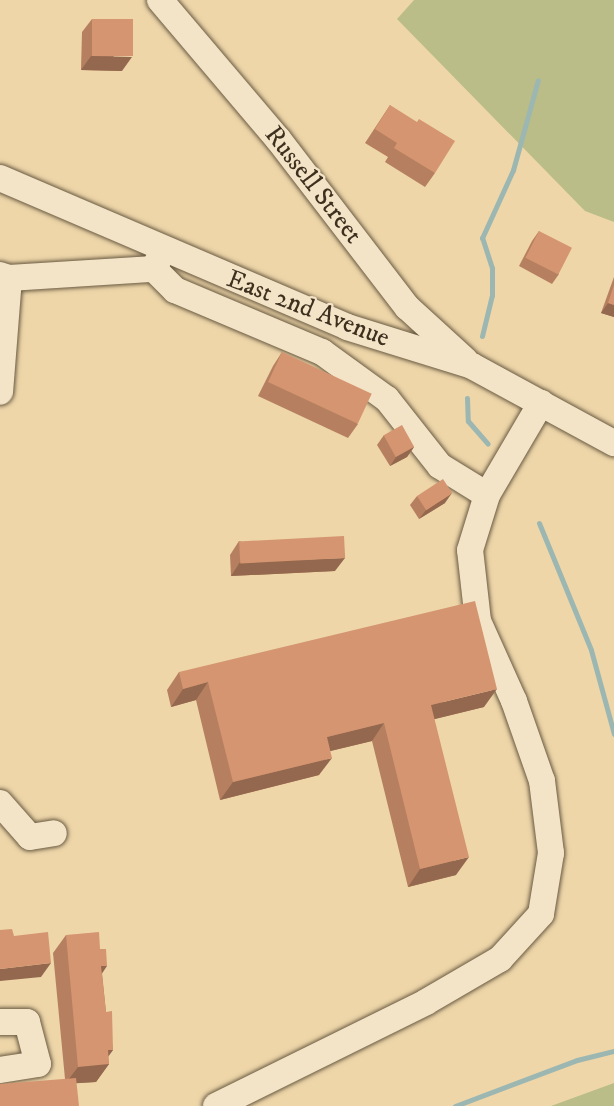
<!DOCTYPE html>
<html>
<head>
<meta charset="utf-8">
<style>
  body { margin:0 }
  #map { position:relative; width:614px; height:1106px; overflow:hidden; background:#eed6a9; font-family:"IM FELL DW Pica",serif }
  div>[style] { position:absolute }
  .green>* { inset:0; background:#babd87 }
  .stream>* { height:5px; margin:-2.5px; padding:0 2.5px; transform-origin:2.5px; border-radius:2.5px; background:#9cb7b1 }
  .roads { filter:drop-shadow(0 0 2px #695a42) drop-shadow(0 0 2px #695a42) }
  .minor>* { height:26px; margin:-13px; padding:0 13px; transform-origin:13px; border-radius:13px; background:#f4e4c7 }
  .wall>* { inset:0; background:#b68060 }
  .shaded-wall>* { inset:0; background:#94684e }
  .building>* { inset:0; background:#d49570; transform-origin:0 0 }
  span { translate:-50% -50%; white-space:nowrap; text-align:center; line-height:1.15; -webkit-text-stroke:4.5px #f4e4c7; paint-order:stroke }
  .street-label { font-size:26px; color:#3d301f }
</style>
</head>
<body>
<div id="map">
  <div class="green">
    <div style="clip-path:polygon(414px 0,614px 0,614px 222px,585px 211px,397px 19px)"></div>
    <div style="clip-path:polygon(614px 1083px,614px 1106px,551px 1106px)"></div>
  </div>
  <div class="stream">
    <div style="left:482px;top:336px;width:42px;rotate:-76.3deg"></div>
    <div style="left:492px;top:295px;width:27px;rotate:-90deg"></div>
    <div style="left:492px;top:268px;width:32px;rotate:-108deg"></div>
    <div style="left:482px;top:238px;width:75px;rotate:-65.5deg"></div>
    <div style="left:513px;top:170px;width:93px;rotate:-74.5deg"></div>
    <div style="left:467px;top:398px;width:23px;rotate:88deg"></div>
    <div style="left:468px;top:421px;width:30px;rotate:49deg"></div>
    <div style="left:539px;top:523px;width:137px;rotate:67.7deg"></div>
    <div style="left:591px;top:650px;width:87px;rotate:74.7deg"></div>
    <div style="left:455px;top:1106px;width:130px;rotate:-20.7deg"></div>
    <div style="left:577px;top:1060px;width:38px;rotate:-14deg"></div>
  </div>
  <div class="roads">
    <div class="minor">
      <div style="left:160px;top:0;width:182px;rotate:49.7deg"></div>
      <div style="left:278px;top:139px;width:212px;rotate:52.5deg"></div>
      <div style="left:407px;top:307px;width:79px;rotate:42.4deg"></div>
      <div style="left:0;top:178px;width:378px;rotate:23.2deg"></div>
      <div style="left:347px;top:327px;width:131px;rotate:17.3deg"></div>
      <div style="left:472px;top:366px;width:162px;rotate:28.5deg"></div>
      <div style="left:154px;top:269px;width:30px;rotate:45deg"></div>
      <div style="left:175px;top:290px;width:160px;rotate:22.9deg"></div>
      <div style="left:322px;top:352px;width:80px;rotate:35.9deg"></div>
      <div style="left:387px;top:399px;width:85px;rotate:51.7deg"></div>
      <div style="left:440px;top:466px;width:55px;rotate:31.7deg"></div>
      <div style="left:0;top:275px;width:9px;rotate:18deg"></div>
      <div style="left:9px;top:278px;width:114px;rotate:94.5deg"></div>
      <div style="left:9px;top:278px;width:145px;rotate:-3.6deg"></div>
      <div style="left:154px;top:269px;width:17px;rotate:-65deg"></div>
      <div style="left:0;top:803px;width:45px;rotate:48.6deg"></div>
      <div style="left:30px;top:837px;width:24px;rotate:-9deg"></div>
      <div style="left:0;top:1022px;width:27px"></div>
      <div style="left:27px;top:1022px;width:43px;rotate:75.3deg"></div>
      <div style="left:38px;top:1064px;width:38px;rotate:171deg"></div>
      <div style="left:216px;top:1106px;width:234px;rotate:-26.3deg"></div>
      <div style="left:426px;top:1002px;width:86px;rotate:-30.2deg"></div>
      <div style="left:500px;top:959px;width:61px;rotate:-47.7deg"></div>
      <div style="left:541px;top:914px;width:62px;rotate:-80.7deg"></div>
      <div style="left:551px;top:853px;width:73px;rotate:-97.1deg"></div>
      <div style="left:542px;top:781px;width:85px;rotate:-109.3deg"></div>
      <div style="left:514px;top:701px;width:88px;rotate:-114.2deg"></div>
      <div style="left:478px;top:621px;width:71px;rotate:-96.4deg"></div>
      <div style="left:470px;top:550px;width:58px;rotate:-72.8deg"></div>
      <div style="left:487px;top:495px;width:107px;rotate:-59.6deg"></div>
    </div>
  </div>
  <div class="wall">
    <div style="clip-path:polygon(92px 19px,122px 71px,81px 70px,82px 32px)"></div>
    <div style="clip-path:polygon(390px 105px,435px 173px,425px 187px,385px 162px,388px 157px,365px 143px)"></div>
    <div style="clip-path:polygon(539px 231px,559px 274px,552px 284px,519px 266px,532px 241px)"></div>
    <div style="clip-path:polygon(614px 277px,614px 317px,601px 313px)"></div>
    <div style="clip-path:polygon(282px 352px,358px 424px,348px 438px,258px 396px,273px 366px)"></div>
    <div style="clip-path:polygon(384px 435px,414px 447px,407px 457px,390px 466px,377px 445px)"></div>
    <div style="clip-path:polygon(417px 496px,445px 503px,419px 519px,410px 505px)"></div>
    <div style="clip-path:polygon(239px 541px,335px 571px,231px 576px,230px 555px)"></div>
    <div style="clip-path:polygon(179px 672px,484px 707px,434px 719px,456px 875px,408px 887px,372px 741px,330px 751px,319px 775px,220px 800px,196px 700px,171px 707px,167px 690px)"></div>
    <div style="clip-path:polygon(66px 935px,102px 973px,106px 1012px,113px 1050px,108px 1056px,109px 1064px,96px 1082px,76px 1083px,65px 1079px,53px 953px)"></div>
  </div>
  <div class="shaded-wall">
    <div style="clip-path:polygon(91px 56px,132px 57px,122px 71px,81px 70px)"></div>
    <div style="clip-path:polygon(608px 303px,614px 305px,614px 317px,601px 313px)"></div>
    <div style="clip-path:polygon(414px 447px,407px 457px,390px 466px,396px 457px)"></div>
    <div style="clip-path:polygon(452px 493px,445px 503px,419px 519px,426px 510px)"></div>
    <div style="clip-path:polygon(345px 558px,335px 571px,231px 576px,240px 562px)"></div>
    <div style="clip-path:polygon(208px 682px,196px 700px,171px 707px,183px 689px)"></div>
    <div style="clip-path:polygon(497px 689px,484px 707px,419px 723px,431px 705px)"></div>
    <div style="clip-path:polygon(384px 723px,372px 741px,314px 755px,327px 737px)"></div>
    <div style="clip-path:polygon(332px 758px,319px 775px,220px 800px,233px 782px)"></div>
    <div style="clip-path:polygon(469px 857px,456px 875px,408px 887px,420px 869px)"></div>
    <div style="clip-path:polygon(51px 963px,41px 977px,0 981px,0 969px)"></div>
    <div style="clip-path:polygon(101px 966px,107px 966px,95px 984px)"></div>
    <div style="clip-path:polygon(108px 1050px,113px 1050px,103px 1064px,109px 1064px,96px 1082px,65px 1084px,78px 1067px)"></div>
  </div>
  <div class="building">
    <div style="left:92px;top:19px;width:41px;height:37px"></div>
    <div style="clip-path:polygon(390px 105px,417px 122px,419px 119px,455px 141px,435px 173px,394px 148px,397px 143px,375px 129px)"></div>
    <div style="left:539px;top:231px;width:37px;height:30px;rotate:27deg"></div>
    <div style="clip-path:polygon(614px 285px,614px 305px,608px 303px)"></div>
    <div style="left:282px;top:352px;width:99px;height:33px;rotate:25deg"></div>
    <div style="left:402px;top:425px;width:25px;height:21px;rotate:61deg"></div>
    <div style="left:443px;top:479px;width:17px;height:31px;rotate:57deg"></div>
    <div style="left:344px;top:536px;width:22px;height:105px;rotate:87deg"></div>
    <div style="clip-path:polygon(475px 601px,497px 689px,431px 705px,469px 857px,420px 869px,384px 723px,327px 737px,332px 758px,233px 782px,208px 682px,183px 689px,179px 672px)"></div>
    <div style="clip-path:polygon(12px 929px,14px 936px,48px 932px,51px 963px,0 969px,0 930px)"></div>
    <div style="clip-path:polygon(99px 932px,100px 949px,106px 949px,107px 966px,101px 966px,106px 1012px,112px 1011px,113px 1050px,108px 1050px,109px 1064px,78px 1067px,66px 935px)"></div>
    <div style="clip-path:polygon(76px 1078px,79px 1106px,0 1106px,0 1084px)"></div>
  </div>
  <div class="street-label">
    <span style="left:313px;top:185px;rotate:52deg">Russell Street</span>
    <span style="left:308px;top:309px;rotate:21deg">East 2nd Avenue</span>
  </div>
</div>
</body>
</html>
